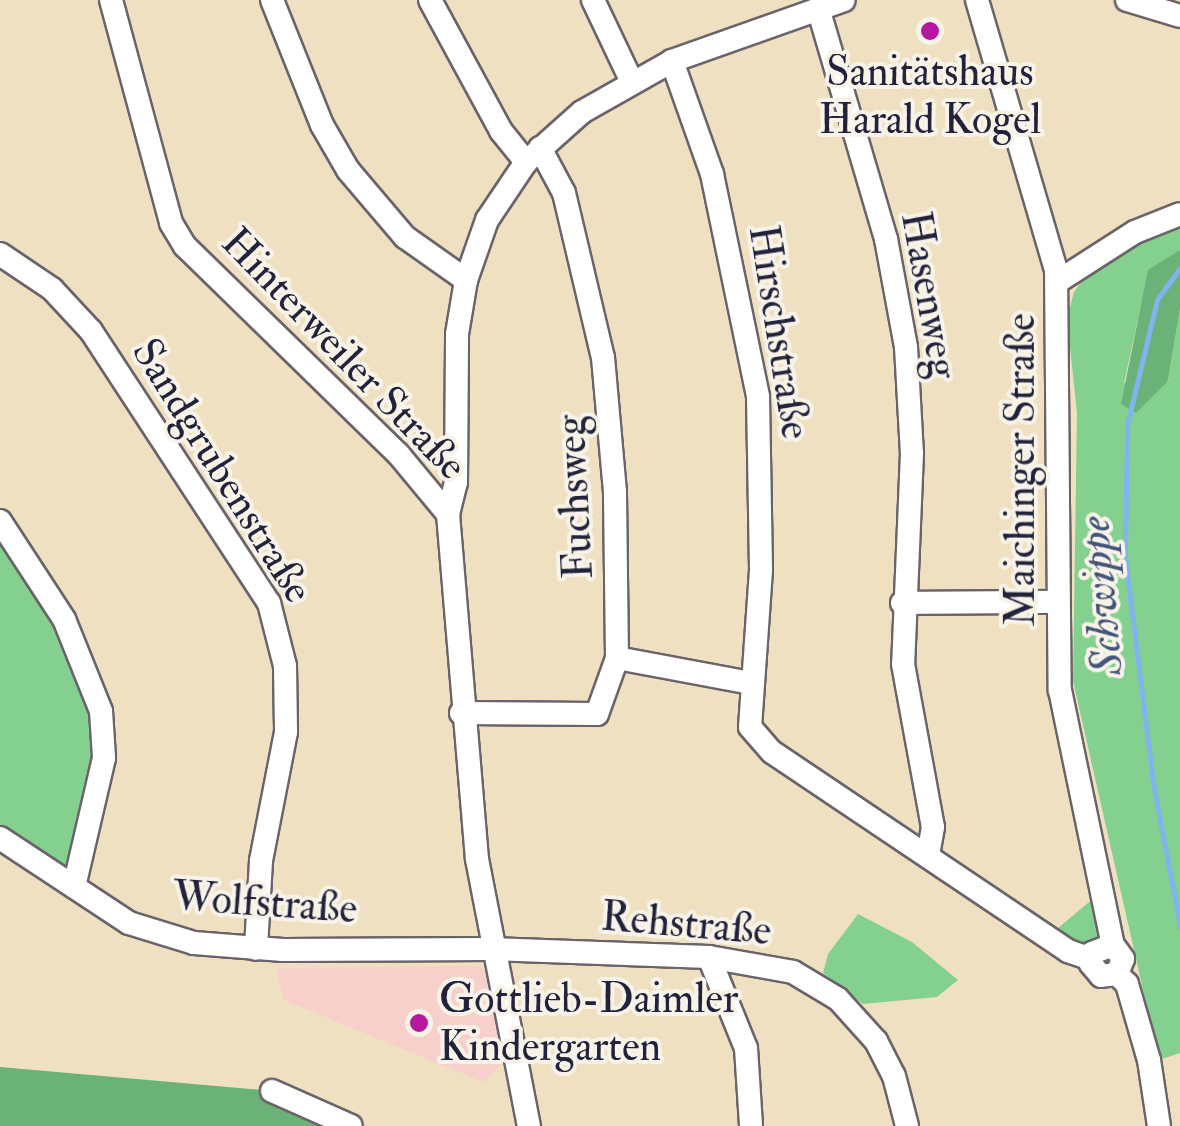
<!DOCTYPE html>
<html>
<head>
<meta charset="utf-8">
<style>
  body { margin:0 }
  #map { position:relative; width:1180px; height:1126px; overflow:hidden; background:#efe0c1; font-family:"IM FELL Double Pica",serif }
  div>[style] { position:absolute }
  .built>* { inset:0; background:#f7d0cb }
  .green>* { inset:0; background:#84d08e }
  .forest>* { inset:0; background:#6bb279 }
  .stream>* { height:5px; margin:-2.5px; padding:0 2.5px; transform-origin:2.5px; border-radius:2.5px; background:#81b4ee }
  .roads { filter:drop-shadow(2px 0 #6a646a) drop-shadow(-2px 0 #6a646a) drop-shadow(0 2px #6a646a) drop-shadow(0 -2px #6a646a) }
  .minor>* { height:22px; margin:-11px; padding:0 11px; transform-origin:11px; border-radius:11px; background:#fff }
  .dots>* { width:28px; height:28px; translate:-50% -50%; box-sizing:border-box; border:5px solid #f7f3e8; border-radius:50% }
  span { translate:-50% -50%; white-space:nowrap; text-align:center; line-height:1.15; -webkit-text-stroke:8px #f7f3e8; paint-order:stroke }
  .poi-label { font-size:42px; color:#22223b }
  .left { translate:0 -50%; text-align:left }
  .street-label { font-size:42px; color:#22223b }
  .water-label { font-size:45px; color:#43557a; font-style:italic }
</style>
</head>
<body>
<div id="map">
  <div class="built">
    <div style="clip-path:polygon(478px 966px,487px 973px,507px 1058px,483px 1082px,284px 1000px,276px 968px)"></div>
  </div>
  <div class="green">
    <div style="clip-path:polygon(1180px 220px,1180px 250px,1143px 296px,1124px 383px,1168px 382px,1180px 309px,1180px 1053px,1159px 1060px,1073px 681px,1077px 413px,1067px 319px,1074px 292px,1088px 273px)"></div>
    <div style="clip-path:polygon(0 538px,53px 614px,94px 709px,93px 784px,75px 866px,47px 864px,0 831px)"></div>
    <div style="clip-path:polygon(1095px 897px,1102px 928px,1094px 942px,1078px 942px,1057px 929px)"></div>
    <div style="clip-path:polygon(858px 914px,912px 942px,958px 980px,937px 997px,863px 1004px,823px 973px,828px 954px)"></div>
  </div>
  <div class="forest">
    <div style="clip-path:polygon(1180px 250px,1180px 309px,1168px 381px,1136px 413px,1121px 404px,1148px 270px)"></div>
    <div style="clip-path:polygon(0 1067px,263px 1090px,332px 1126px,0 1126px)"></div>
  </div>
  <div class="stream">
    <div style="left:1180px;top:268px;width:39px;rotate:126deg"></div>
    <div style="left:1157px;top:300px;width:129px;rotate:103.5deg"></div>
    <div style="left:1127px;top:425px;width:132px;rotate:90.9deg"></div>
    <div style="left:1125px;top:557px;width:228px;rotate:82.9deg"></div>
    <div style="left:1153px;top:783px;width:146px;rotate:79.3deg"></div>
  </div>
  <div class="roads">
    <div class="minor">
      <div style="left:111px;top:0;width:231px;rotate:74.9deg"></div>
      <div style="left:171px;top:223px;width:27px;rotate:59deg"></div>
      <div style="left:185px;top:246px;width:299px;rotate:44.3deg"></div>
      <div style="left:399px;top:455px;width:77px;rotate:50.3deg"></div>
      <div style="left:448px;top:514px;width:346px;rotate:85.2deg"></div>
      <div style="left:477px;top:859px;width:272px;rotate:79deg"></div>
      <div style="left:272px;top:0;width:135px;rotate:68.2deg"></div>
      <div style="left:322px;top:125px;width:52px;rotate:60deg"></div>
      <div style="left:348px;top:170px;width:88px;rotate:49.6deg"></div>
      <div style="left:405px;top:237px;width:75px;rotate:35.2deg"></div>
      <div style="left:430px;top:0;width:149px;rotate:61.5deg"></div>
      <div style="left:501px;top:131px;width:40px;rotate:51deg"></div>
      <div style="left:593px;top:0;width:91px;rotate:64.6deg"></div>
      <div style="left:977px;top:0;width:281px;rotate:73.7deg"></div>
      <div style="left:1056px;top:270px;width:420px;rotate:89.5deg"></div>
      <div style="left:1060px;top:690px;width:260px;rotate:78.3deg"></div>
      <div style="left:1113px;top:945px;width:17px;rotate:54deg"></div>
      <div style="left:1123px;top:959px;width:16px;rotate:112deg"></div>
      <div style="left:1117px;top:974px;width:16px;rotate:173deg"></div>
      <div style="left:1101px;top:976px;width:16px;rotate:-130deg"></div>
      <div style="left:1091px;top:964px;width:11px;rotate:-85deg"></div>
      <div style="left:1092px;top:953px;width:22px;rotate:-21deg"></div>
      <div style="left:1127px;top:0;width:55px;rotate:16.8deg"></div>
      <div style="left:818px;top:8px;width:241px;rotate:73.6deg"></div>
      <div style="left:886px;top:239px;width:110px;rotate:79.5deg"></div>
      <div style="left:906px;top:347px;width:106px;rotate:86.8deg"></div>
      <div style="left:912px;top:453px;width:211px;rotate:92.4deg"></div>
      <div style="left:903px;top:664px;width:166px;rotate:79.6deg"></div>
      <div style="left:933px;top:827px;width:27px;rotate:100deg"></div>
      <div style="left:672px;top:61px;width:120px;rotate:70.5deg"></div>
      <div style="left:712px;top:174px;width:228px;rotate:78.3deg"></div>
      <div style="left:758px;top:397px;width:173px;rotate:89deg"></div>
      <div style="left:761px;top:570px;width:157px;rotate:94deg"></div>
      <div style="left:750px;top:727px;width:33px;rotate:49deg"></div>
      <div style="left:772px;top:752px;width:357px;rotate:33.9deg"></div>
      <div style="left:1068px;top:951px;width:24px;rotate:19deg"></div>
      <div style="left:0;top:254px;width:63px;rotate:33.9deg"></div>
      <div style="left:52px;top:289px;width:57px;rotate:47.1deg"></div>
      <div style="left:91px;top:331px;width:325px;rotate:56.8deg"></div>
      <div style="left:269px;top:603px;width:65px;rotate:75.7deg"></div>
      <div style="left:285px;top:666px;width:66px;rotate:89.1deg"></div>
      <div style="left:286px;top:732px;width:131px;rotate:101deg"></div>
      <div style="left:261px;top:861px;width:88px;rotate:93.3deg"></div>
      <div style="left:1057px;top:282px;width:93px;rotate:-32.7deg"></div>
      <div style="left:1135px;top:232px;width:48px;rotate:-21.8deg"></div>
      <div style="left:448px;top:514px;width:32px;rotate:-76deg"></div>
      <div style="left:456px;top:483px;width:149px;rotate:-89.6deg"></div>
      <div style="left:457px;top:334px;width:55px;rotate:-80.5deg"></div>
      <div style="left:466px;top:280px;width:64px;rotate:-70.7deg"></div>
      <div style="left:487px;top:220px;width:70px;rotate:-56.1deg"></div>
      <div style="left:526px;top:162px;width:75px;rotate:-41.8deg"></div>
      <div style="left:582px;top:112px;width:103px;rotate:-29.5deg"></div>
      <div style="left:672px;top:61px;width:182px;rotate:-19.5deg"></div>
      <div style="left:0;top:521px;width:117px;rotate:56.9deg"></div>
      <div style="left:64px;top:619px;width:99px;rotate:68.1deg"></div>
      <div style="left:101px;top:711px;width:47px;rotate:86.3deg"></div>
      <div style="left:104px;top:758px;width:132px;rotate:103.1deg"></div>
      <div style="left:902px;top:603px;width:155px;rotate:-0.4deg"></div>
      <div style="left:617px;top:658px;width:136px;rotate:10.6deg"></div>
      <div style="left:461px;top:713px;width:136px;rotate:0.4deg"></div>
      <div style="left:597px;top:714px;width:59px;rotate:-70.3deg"></div>
      <div style="left:617px;top:658px;width:166px;rotate:-90.7deg"></div>
      <div style="left:615px;top:492px;width:135px;rotate:-95.1deg"></div>
      <div style="left:603px;top:358px;width:170px;rotate:-103.3deg"></div>
      <div style="left:564px;top:193px;width:51px;rotate:-118.1deg"></div>
      <div style="left:0;top:838px;width:154px;rotate:33.4deg"></div>
      <div style="left:129px;top:923px;width:68px;rotate:17.1deg"></div>
      <div style="left:194px;top:943px;width:89px;rotate:4.5deg"></div>
      <div style="left:283px;top:950px;width:208px;rotate:-0.3deg"></div>
      <div style="left:491px;top:949px;width:218px;rotate:2.1deg"></div>
      <div style="left:709px;top:957px;width:85px;rotate:10.1deg"></div>
      <div style="left:793px;top:972px;width:52px;rotate:31deg"></div>
      <div style="left:838px;top:999px;width:57px;rotate:47.9deg"></div>
      <div style="left:876px;top:1041px;width:39px;rotate:63deg"></div>
      <div style="left:894px;top:1076px;width:52px;rotate:75.4deg"></div>
      <div style="left:709px;top:957px;width:98px;rotate:67.9deg"></div>
      <div style="left:746px;top:1048px;width:78px;rotate:86.3deg"></div>
      <div style="left:1117px;top:974px;width:14px;rotate:45deg"></div>
      <div style="left:1127px;top:984px;width:79px;rotate:73.9deg"></div>
      <div style="left:1149px;top:1060px;width:67px;rotate:81.4deg"></div>
      <div style="left:272px;top:1091px;width:86px;rotate:23.9deg"></div>
    </div>
  </div>
  <div class="dots">
    <div style="left:930px;top:31px;background:#b5179e"></div>
    <div style="left:419px;top:1023px;background:#b5179e"></div>
  </div>
  <div class="poi-label">
    <span style="left:930px;top:96px">Sanitätshaus<br>Harald Kogel</span>
    <span class="left" style="left:439px;top:1023px">Gottlieb-Daimler<br>Kindergarten</span>
  </div>
  <div class="street-label">
    <span style="left:929px;top:295px;rotate:80deg">Hasenweg</span>
    <span style="left:779px;top:332px;rotate:81deg">Hirschstraße</span>
    <span style="left:344px;top:354px;rotate:46deg">Hinterweiler Straße</span>
    <span style="left:1021px;top:470px;rotate:-90deg">Maichinger Straße</span>
    <span style="left:222px;top:471px;rotate:58deg">Sandgrubenstraße</span>
    <span style="left:575px;top:497px;rotate:-93deg">Fuchsweg</span>
    <span style="left:265px;top:903px;rotate:4deg">Wolfstraße</span>
    <span style="left:686px;top:924px;rotate:5deg">Rehstraße</span>
  </div>
  <div class="water-label">
    <span style="left:1102px;top:596px;rotate:-95deg">Schwippe</span>
  </div>
</div>
</body>
</html>
